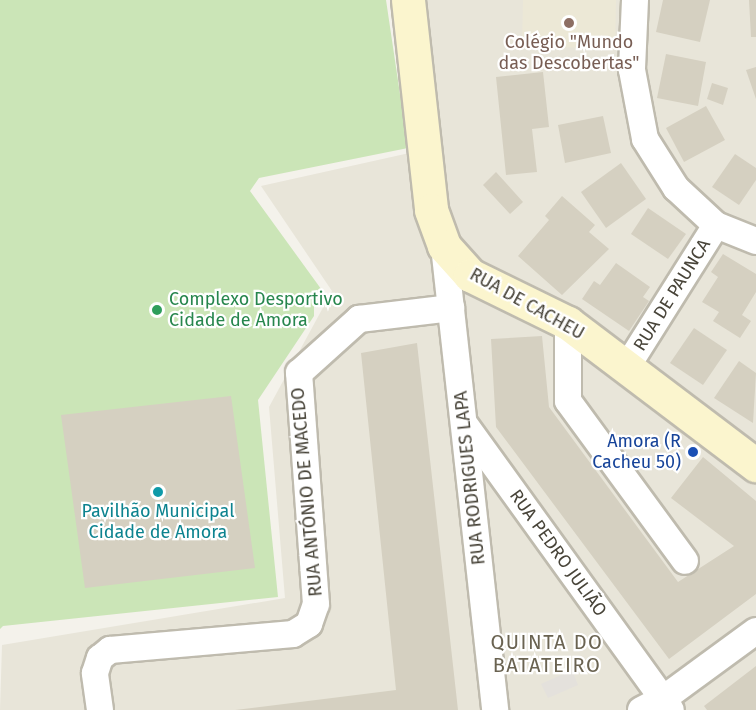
<!DOCTYPE html>
<html>
<head>
<meta charset="utf-8">
<style>
  body { margin:0 }
  #map { position:relative; width:756px; height:710px; overflow:hidden; background:#f4f2eb; font-family:"Fira Sans",sans-serif }
  div>[style] { position:absolute }
  .residential>* { inset:0; background:#e8e5d9 }
  .industrial>* { inset:0; background:#e4e1dc }
  .education>* { inset:0; background:#ece8d6 }
  .green>* { inset:0; background:#cbe5b7 }
  .building>* { inset:0; background:#d5d0c1 }
  .roads { filter:drop-shadow(2px 0 #bfbbae) drop-shadow(-2px 0 #bfbbae) drop-shadow(0 2px #bfbbae) drop-shadow(0 -2px #bfbbae) }
  .street>* { height:26px; margin:-13px; padding:0 13px; transform-origin:13px; border-radius:13px; background:#fff }
  .secondary>* { height:33px; margin:-16.5px; padding:0 16.5px; transform-origin:16.5px; border-radius:16.5px; background:#fbf5ce }
  .dots>* { width:16px; height:16px; translate:-50% -50%; box-sizing:border-box; border:3px solid #fff; border-radius:50% }
  span { translate:-50% -50%; white-space:nowrap; text-align:center; line-height:1.15; -webkit-text-stroke:4.5px #fff; paint-order:stroke }
  .education-label { font-size:18px; color:#785e54 }
  .street-label { font-size:18px; color:#484439 }
  .leisure-label { font-size:18px; color:#27864d }
  .left { translate:0 -50%; text-align:left }
  .transit-label { font-size:18px; color:#164399 }
  .right { translate:-100% -50%; text-align:right }
  .culture-label { font-size:18px; color:#0d838f }
  .neighbourhood-label { font-size:20px; color:#6a6351; letter-spacing:1.5px }
</style>
</head>
<body>
<div id="map">
  <div class="residential">
    <div style="clip-path:polygon(397px 0,756px 0,756px 710px,0 710px,2px 645px,285px 598px,269px 407px,332px 291px,261px 186px,414px 152px)"></div>
  </div>
  <div class="industrial">
    <div style="clip-path:polygon(572px 670px,578px 685px,548px 698px,541px 684px)"></div>
  </div>
  <div class="education">
    <div style="clip-path:polygon(523px 0,616px 0,615px 48px,522px 47px)"></div>
  </div>
  <div class="green">
    <div style="clip-path:polygon(0 0,386px 0,408px 148px,259px 178px,250px 191px,324px 293px,314px 304px,314px 316px,258px 400px,278px 597px,3px 626px,0 629px)"></div>
  </div>
  <div class="building">
    <div style="clip-path:polygon(663px 0,710px 0,700px 42px,656px 32px)"></div>
    <div style="clip-path:polygon(749px 0,756px 0,756px 37px,751px 37px)"></div>
    <div style="clip-path:polygon(666px 54px,706px 62px,698px 106px,657px 98px)"></div>
    <div style="clip-path:polygon(756px 67px,756px 99px,746px 70px)"></div>
    <div style="clip-path:polygon(543px 72px,549px 127px,532px 129px,537px 172px,506px 175px,496px 77px)"></div>
    <div style="clip-path:polygon(712px 83px,728px 88px,723px 105px,707px 99px)"></div>
    <div style="clip-path:polygon(706px 106px,725px 140px,684px 162px,666px 128px)"></div>
    <div style="clip-path:polygon(603px 116px,611px 153px,565px 163px,558px 125px)"></div>
    <div style="clip-path:polygon(735px 154px,756px 168px,756px 180px,739px 205px,712px 187px)"></div>
    <div style="clip-path:polygon(621px 163px,646px 199px,606px 228px,581px 192px)"></div>
    <div style="clip-path:polygon(496px 172px,523px 202px,510px 214px,483px 185px)"></div>
    <div style="clip-path:polygon(562px 196px,595px 225px,589px 232px,609px 249px,562px 295px,518px 256px,549px 220px,545px 216px)"></div>
    <div style="clip-path:polygon(648px 208px,686px 234px,668px 259px,631px 234px)"></div>
    <div style="clip-path:polygon(723px 254px,756px 274px,756px 292px,742px 315px,751px 321px,740px 338px,713px 321px,719px 312px,702px 302px,718px 277px,711px 272px)"></div>
    <div style="clip-path:polygon(616px 263px,650px 287px,643px 297px,649px 301px,629px 331px,582px 299px,594px 281px,600px 285px)"></div>
    <div style="clip-path:polygon(694px 328px,727px 350px,703px 385px,670px 363px)"></div>
    <div style="clip-path:polygon(542px 336px,549px 407px,678px 582px,734px 546px,671px 498px,703px 457px,756px 501px,756px 594px,669px 659px,496px 427px,491px 339px)"></div>
    <div style="clip-path:polygon(417px 343px,458px 710px,235px 710px,396px 690px,361px 353px)"></div>
    <div style="clip-path:polygon(739px 361px,756px 373px,753px 423px,714px 398px)"></div>
    <div style="clip-path:polygon(231px 396px,255px 568px,85px 588px,61px 415px)"></div>
    <div style="clip-path:polygon(756px 666px,756px 710px,707px 710px,704px 706px)"></div>
  </div>
  <div class="roads">
    <div class="street">
      <div style="left:635px;top:0;width:70px;rotate:92.5deg"></div>
      <div style="left:632px;top:70px;width:70px;rotate:79.3deg"></div>
      <div style="left:645px;top:139px;width:58px;rotate:57.7deg"></div>
      <div style="left:676px;top:188px;width:54px;rotate:42.8deg"></div>
      <div style="left:716px;top:225px;width:43px;rotate:21.8deg"></div>
      <div style="left:444px;top:246px;width:467px;rotate:83.7deg"></div>
      <div style="left:568px;top:323px;width:78px;rotate:90deg"></div>
      <div style="left:568px;top:401px;width:198px;rotate:53.8deg"></div>
      <div style="left:628px;top:365px;width:165px;rotate:-57.8deg"></div>
      <div style="left:466px;top:426px;width:350px;rotate:54.2deg"></div>
      <div style="left:100px;top:710px;width:37px;rotate:-98deg"></div>
      <div style="left:95px;top:673px;width:16px;rotate:-72deg"></div>
      <div style="left:100px;top:658px;width:13px;rotate:-39deg"></div>
      <div style="left:110px;top:650px;width:184px;rotate:-5deg"></div>
      <div style="left:293px;top:634px;width:19px;rotate:-32deg"></div>
      <div style="left:309px;top:624px;width:21px;rotate:-71deg"></div>
      <div style="left:316px;top:604px;width:232px;rotate:-94.2deg"></div>
      <div style="left:299px;top:373px;width:81px;rotate:-42deg"></div>
      <div style="left:359px;top:319px;width:93px;rotate:-6.8deg"></div>
      <div style="left:641px;top:710px;width:25px;rotate:-27deg"></div>
      <div style="left:663px;top:699px;width:115px;rotate:-36.2deg"></div>
    </div>
    <div class="secondary">
      <div style="left:408px;top:0;width:211px;rotate:83.7deg"></div>
      <div style="left:431px;top:210px;width:38px;rotate:70deg"></div>
      <div style="left:444px;top:246px;width:39px;rotate:48deg"></div>
      <div style="left:470px;top:275px;width:109px;rotate:26.1deg"></div>
      <div style="left:568px;top:323px;width:236px;rotate:37.1deg"></div>
    </div>
  </div>
  <div class="dots">
    <div style="left:569px;top:23px;background:#8d6e63"></div>
    <div style="left:157px;top:310px;background:#2e9e5b"></div>
    <div style="left:693px;top:452px;background:#1a4fb4"></div>
    <div style="left:158px;top:492px;background:#0f9aa8"></div>
  </div>
  <div class="education-label">
    <span style="left:569px;top:53px">Colégio "Mundo<br>das Descobertas"</span>
  </div>
  <div class="street-label">
    <span style="left:672px;top:295px;rotate:-58deg">RUA DE PAUNCA</span>
    <span style="left:527px;top:304px;rotate:29deg">RUA DE CACHEU</span>
    <span style="left:470px;top:478px;rotate:-96deg">RUA RODRIGUES LAPA</span>
    <span style="left:307px;top:492px;rotate:-95deg">RUA ANTÓNIO DE MACEDO</span>
    <span style="left:558px;top:553px;rotate:54deg">RUA PEDRO JULIÃO</span>
  </div>
  <div class="leisure-label">
    <span class="left" style="left:169px;top:310px">Complexo Desportivo<br>Cidade de Amora</span>
  </div>
  <div class="transit-label">
    <span class="right" style="left:681px;top:452px">Amora (R<br>Cacheu 50)</span>
  </div>
  <div class="culture-label">
    <span style="left:158px;top:522px">Pavilhão Municipal<br>Cidade de Amora</span>
  </div>
  <div class="neighbourhood-label">
    <span style="left:547px;top:654px">QUINTA DO<br>BATATEIRO</span>
  </div>
</div>
</body>
</html>
